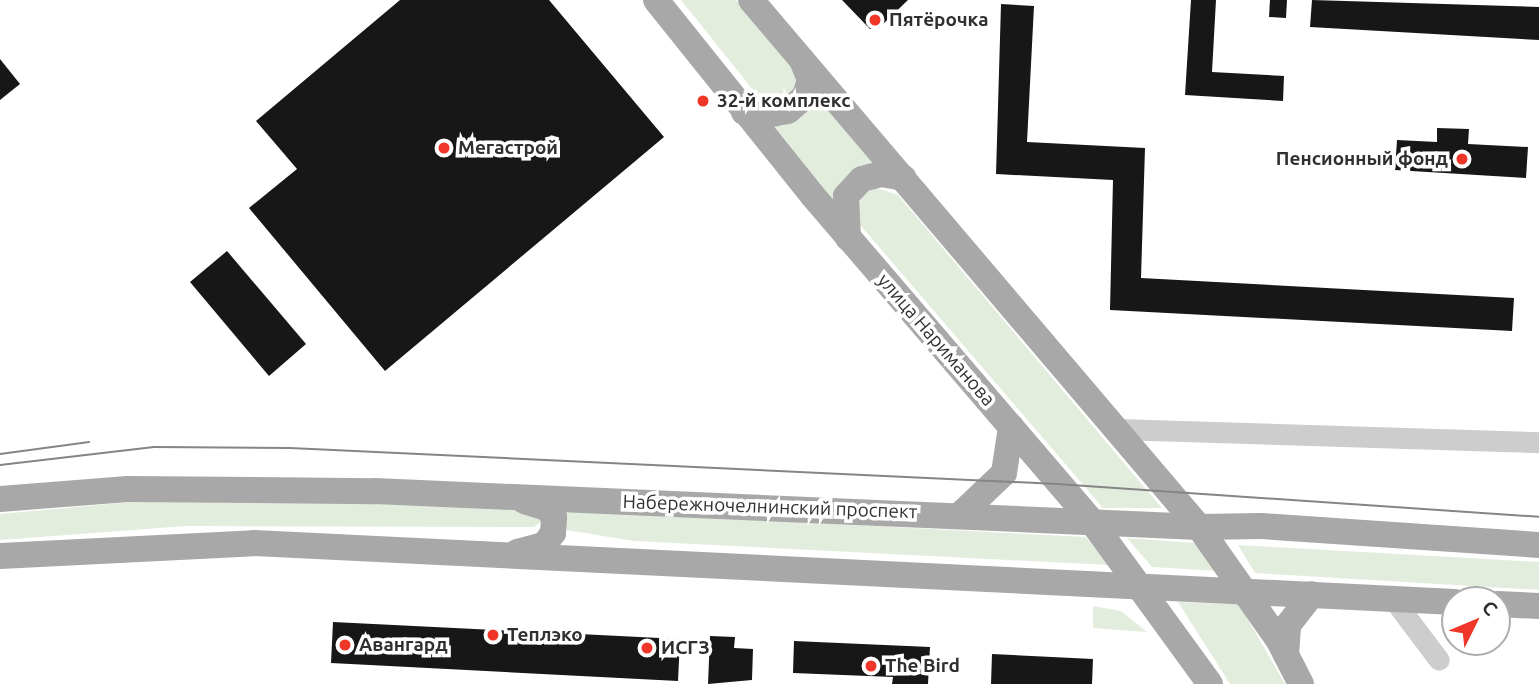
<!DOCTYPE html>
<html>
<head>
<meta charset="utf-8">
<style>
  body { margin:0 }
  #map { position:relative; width:1539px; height:684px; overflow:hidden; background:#fff; font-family:Ubuntu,sans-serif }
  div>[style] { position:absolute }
  .green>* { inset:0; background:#e3eddd }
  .building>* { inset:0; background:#171717 }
  .minor>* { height:21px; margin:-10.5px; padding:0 10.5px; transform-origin:10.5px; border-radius:10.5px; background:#cdcdcd }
  .major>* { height:26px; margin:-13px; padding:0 13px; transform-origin:13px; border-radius:13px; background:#a8a8a8 }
  .tram>* { height:2px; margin:-1px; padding:0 1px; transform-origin:1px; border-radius:1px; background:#858585 }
  .dots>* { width:19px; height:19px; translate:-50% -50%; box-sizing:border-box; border:4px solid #fff; border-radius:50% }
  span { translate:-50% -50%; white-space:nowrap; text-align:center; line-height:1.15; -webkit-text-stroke:7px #fff; paint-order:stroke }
  .poi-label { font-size:19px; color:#303030; font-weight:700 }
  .left { translate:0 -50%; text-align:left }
  .right { translate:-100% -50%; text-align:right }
  .street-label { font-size:19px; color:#303030 }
  .north { position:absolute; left:1441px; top:586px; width:70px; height:70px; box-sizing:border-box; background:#fff; border:2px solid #acacac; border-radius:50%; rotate:47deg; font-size:19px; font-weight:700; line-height:28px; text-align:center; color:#303030 }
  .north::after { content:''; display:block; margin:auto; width:24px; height:32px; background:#ef3629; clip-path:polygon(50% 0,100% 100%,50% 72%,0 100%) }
</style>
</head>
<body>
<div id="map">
  <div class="green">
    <div style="clip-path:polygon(681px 0,736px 0,793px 63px,800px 85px,784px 103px,761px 100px)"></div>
    <div style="clip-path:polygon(817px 91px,882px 162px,837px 208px,770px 125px,782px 126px,801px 117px)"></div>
    <div style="clip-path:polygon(874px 187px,898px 195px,1162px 508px,1103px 508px,855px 219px,862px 194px)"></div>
    <div style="clip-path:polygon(175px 498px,533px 508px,541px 522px,534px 527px,186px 526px,0 540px,0 514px)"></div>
    <div style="clip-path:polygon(561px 510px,1086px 537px,1109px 565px,634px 541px,560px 529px)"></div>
    <div style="clip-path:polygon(1127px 538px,1195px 543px,1217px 571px,1152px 567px)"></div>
    <div style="clip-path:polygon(1238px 545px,1539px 562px,1539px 590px,1255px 573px)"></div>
    <div style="clip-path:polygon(1178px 602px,1239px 604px,1285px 684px,1230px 684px)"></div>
    <div style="clip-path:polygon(1093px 606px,1121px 611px,1147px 632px,1093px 628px)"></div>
  </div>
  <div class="building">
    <div style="clip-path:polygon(400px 0,549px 0,664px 137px,385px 371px,249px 208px,297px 169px,256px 121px)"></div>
    <div style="clip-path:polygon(842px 0,908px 0,878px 29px,870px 29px)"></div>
    <div style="clip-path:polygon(1191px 0,1216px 0,1212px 72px,1284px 76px,1283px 101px,1185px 95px)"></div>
    <div style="clip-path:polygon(1270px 0,1287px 0,1286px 18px,1269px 17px)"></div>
    <div style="clip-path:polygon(1312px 0,1539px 7px,1539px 40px,1310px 27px)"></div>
    <div style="clip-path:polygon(1001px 4px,1034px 6px,1027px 142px,1145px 148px,1141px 278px,1514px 298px,1512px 331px,1110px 310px,1113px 180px,996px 174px)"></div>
    <div style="clip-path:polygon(0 59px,20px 84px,0 100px)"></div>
    <div style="clip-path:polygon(1437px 128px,1469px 129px,1468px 144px,1528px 147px,1526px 178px,1395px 170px,1397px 140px,1437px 142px)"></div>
    <div style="clip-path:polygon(227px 251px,306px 344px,269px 376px,190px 282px)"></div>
    <div style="clip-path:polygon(333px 622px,680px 639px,678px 681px,331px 663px)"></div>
    <div style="clip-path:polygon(710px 636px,735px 637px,734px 648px,753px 649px,752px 680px,708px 684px)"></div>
    <div style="clip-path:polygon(794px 641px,930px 647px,928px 684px,892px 684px,893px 677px,793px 673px)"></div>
    <div style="clip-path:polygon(992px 654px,1093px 659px,1092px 684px,991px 684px)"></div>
  </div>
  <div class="minor">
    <div style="left:1117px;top:429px;width:422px;rotate:1.8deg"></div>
    <div style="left:1393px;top:599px;width:76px;rotate:53deg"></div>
  </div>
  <div class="major">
    <div style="left:656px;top:0;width:251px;rotate:51.3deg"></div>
    <div style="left:813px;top:196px;width:430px;rotate:49.4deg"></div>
    <div style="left:1093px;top:523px;width:199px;rotate:54deg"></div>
    <div style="left:751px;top:0;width:692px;rotate:49.63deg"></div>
    <div style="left:1199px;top:527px;width:139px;rotate:54.9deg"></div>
    <div style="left:1279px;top:641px;width:48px;rotate:62.9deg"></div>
    <div style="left:744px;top:112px;width:18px;rotate:13deg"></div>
    <div style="left:762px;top:116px;width:26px;rotate:-11deg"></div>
    <div style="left:788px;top:111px;width:23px;rotate:-41deg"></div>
    <div style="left:805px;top:96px;width:17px;rotate:-73deg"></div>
    <div style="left:810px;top:80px;width:22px;rotate:-112deg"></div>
    <div style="left:848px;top:238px;width:42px;rotate:-92.7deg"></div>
    <div style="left:846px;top:196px;width:23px;rotate:-47deg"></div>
    <div style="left:862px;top:179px;width:20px;rotate:-15deg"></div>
    <div style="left:881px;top:174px;width:23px;rotate:10deg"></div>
    <div style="left:0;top:499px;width:128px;rotate:-4.5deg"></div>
    <div style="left:128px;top:489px;width:247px;rotate:0.5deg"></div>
    <div style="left:375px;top:491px;width:825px;rotate:2.5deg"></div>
    <div style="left:1199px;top:527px;width:62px;rotate:-0.9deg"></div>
    <div style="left:1261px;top:526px;width:279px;rotate:3.9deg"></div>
    <div style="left:961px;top:514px;width:59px;rotate:-43.6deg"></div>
    <div style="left:1004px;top:473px;width:47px;rotate:-81.3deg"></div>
    <div style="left:517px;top:552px;width:28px;rotate:-15deg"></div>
    <div style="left:544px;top:545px;width:15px;rotate:-53deg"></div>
    <div style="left:553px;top:533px;width:16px;rotate:-86deg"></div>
    <div style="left:554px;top:517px;width:11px;rotate:-128deg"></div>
    <div style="left:547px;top:508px;width:24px;rotate:-163deg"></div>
    <div style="left:0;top:556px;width:254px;rotate:-2.9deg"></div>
    <div style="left:254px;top:543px;width:1202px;rotate:2.81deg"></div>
    <div style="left:1497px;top:604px;width:42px;rotate:2.7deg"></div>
    <div style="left:1286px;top:655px;width:30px;rotate:-86deg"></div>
    <div style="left:1288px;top:625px;width:39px;rotate:-52deg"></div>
  </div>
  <div class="tram">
    <div style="left:0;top:454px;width:90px;rotate:-7.7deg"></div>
    <div style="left:0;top:465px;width:155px;rotate:-6.7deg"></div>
    <div style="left:154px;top:447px;width:136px;rotate:0.4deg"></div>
    <div style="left:290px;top:448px;width:768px;rotate:2.69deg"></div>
    <div style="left:1057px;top:484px;width:483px;rotate:3.9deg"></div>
  </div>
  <div class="dots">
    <div style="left:875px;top:20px;background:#ef3629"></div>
    <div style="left:703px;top:101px;background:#ef3629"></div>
    <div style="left:444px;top:148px;background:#ef3629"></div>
    <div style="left:1462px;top:159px;background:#ef3629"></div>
    <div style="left:493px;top:635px;background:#ef3629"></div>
    <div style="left:345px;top:645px;background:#ef3629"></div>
    <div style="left:647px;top:648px;background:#ef3629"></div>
    <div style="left:871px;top:666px;background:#ef3629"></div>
  </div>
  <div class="poi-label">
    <span class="left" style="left:889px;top:20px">Пятёрочка</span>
    <span class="left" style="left:717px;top:101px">32-й комплекс</span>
    <span class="left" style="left:458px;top:148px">Мегастрой</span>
    <span class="right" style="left:1448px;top:159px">Пенсионный фонд</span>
    <span class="left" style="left:507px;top:635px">Теплэко</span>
    <span class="left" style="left:359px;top:645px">Авангард</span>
    <span class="left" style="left:661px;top:648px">ИСГЗ</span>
    <span class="left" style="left:885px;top:666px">The Bird</span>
  </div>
  <div class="street-label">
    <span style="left:936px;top:340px;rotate:49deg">улица Нариманова</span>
    <span style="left:770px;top:507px;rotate:2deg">Набережночелнинский проспект</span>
  </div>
  <div class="north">С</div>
</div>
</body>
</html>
